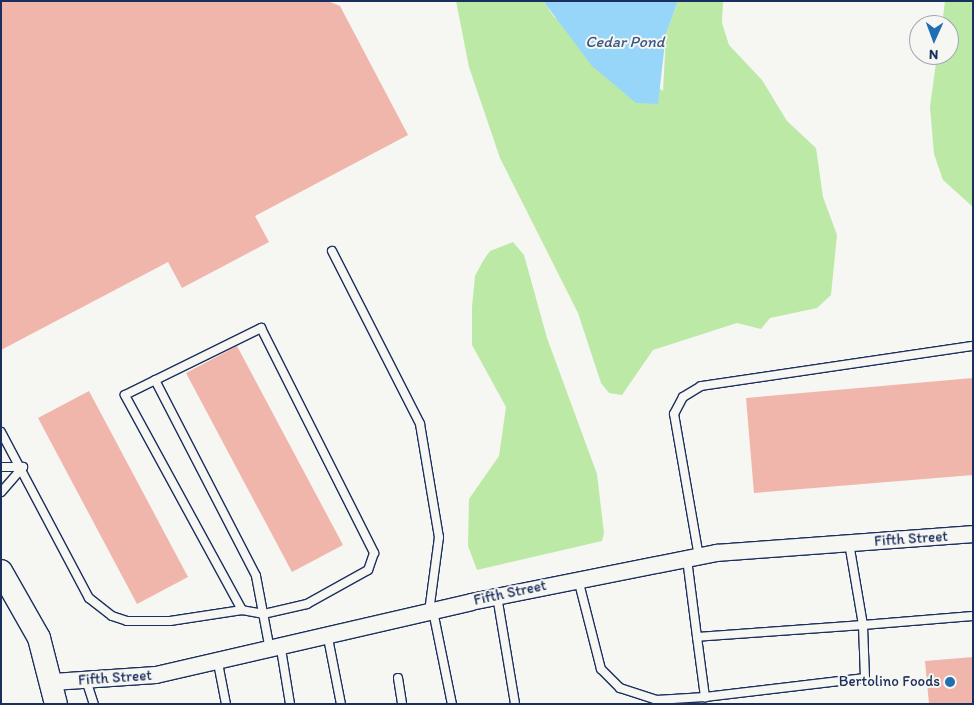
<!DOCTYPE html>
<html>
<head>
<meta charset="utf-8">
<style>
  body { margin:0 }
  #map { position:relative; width:974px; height:705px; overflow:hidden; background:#f6f6f2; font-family:Itim,sans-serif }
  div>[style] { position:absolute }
  .green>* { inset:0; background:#bde9a7 }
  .water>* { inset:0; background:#98d6f9 }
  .building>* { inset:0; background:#f0b6ab }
  .roads { filter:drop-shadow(1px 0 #1b2f5e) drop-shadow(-1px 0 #1b2f5e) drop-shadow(0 1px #1b2f5e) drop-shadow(0 -1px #1b2f5e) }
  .lane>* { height:8px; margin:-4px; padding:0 4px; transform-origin:4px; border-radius:4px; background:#f6f6f2 }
  .street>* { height:16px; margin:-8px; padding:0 8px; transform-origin:8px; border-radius:8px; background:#f6f6f2 }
  .secondary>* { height:22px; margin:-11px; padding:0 11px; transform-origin:11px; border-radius:11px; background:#f6f6f2 }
  .dots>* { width:14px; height:14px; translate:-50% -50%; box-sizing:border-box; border:2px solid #f6f6f2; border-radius:50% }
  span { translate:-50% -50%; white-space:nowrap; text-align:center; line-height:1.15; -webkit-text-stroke:4px #f6f6f2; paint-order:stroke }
  .street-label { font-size:15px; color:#1b2f5e }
  .poi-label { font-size:15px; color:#1b2f5e }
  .right { translate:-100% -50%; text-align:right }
  .water-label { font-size:16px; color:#3a5985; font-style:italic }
  .frame { position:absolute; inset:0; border:2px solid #1b2f5e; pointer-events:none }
  .north { position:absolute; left:909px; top:15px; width:50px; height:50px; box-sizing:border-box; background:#f6f6f2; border:1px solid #9ea6b7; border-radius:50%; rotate:182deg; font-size:14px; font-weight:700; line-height:20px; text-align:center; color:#1b2f5e }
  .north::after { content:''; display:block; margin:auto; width:18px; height:22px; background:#1f6fb2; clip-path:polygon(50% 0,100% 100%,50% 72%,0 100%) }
</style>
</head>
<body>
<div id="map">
  <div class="green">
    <div style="clip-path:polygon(456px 1px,543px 1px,554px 17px,663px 91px,666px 34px,678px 1px,723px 1px,722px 23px,729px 45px,762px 80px,787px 121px,816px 148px,823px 197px,837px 235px,831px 295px,817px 308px,770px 318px,761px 329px,737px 323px,653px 350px,622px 395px,609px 393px,601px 383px,578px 313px,500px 158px,469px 67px)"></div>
    <div style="clip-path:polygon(945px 1px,973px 1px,973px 207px,943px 180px,934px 154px,930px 107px,937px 55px,949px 55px,949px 25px,942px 25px)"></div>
    <div style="clip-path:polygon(513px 242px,524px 255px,547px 338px,597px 474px,604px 533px,602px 541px,477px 570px,468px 546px,469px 499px,499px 456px,506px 407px,472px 345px,472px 307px,475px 276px,483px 261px,490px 251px)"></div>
  </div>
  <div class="water">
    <div style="clip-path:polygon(543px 1px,678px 1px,666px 34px,658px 104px,636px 103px,592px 66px)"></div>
  </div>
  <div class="building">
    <div style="clip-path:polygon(1px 1px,328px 1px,340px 6px,408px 135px,255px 216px,269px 242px,182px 288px,168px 262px,1px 350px)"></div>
    <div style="clip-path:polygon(237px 346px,343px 545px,292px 572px,186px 373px)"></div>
    <div style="clip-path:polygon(973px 378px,973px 475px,754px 493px,746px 398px)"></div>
    <div style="clip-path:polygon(89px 391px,188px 577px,137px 604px,38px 418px)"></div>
    <div style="clip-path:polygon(973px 657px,973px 704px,929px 704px,925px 661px)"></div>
  </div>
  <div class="roads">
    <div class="lane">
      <div style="left:332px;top:251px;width:194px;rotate:63deg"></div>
      <div style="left:420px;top:424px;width:115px;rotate:80.5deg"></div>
      <div style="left:439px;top:537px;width:76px;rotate:97.6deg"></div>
      <div style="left:261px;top:328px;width:252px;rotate:63.3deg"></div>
      <div style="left:374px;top:553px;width:18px;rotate:109deg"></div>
      <div style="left:368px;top:570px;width:70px;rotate:150.9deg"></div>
      <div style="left:307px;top:604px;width:44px;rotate:166.9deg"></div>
      <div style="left:264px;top:614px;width:22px;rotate:-170deg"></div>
      <div style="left:242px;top:610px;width:245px;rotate:-118.6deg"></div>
      <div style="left:125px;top:395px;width:152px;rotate:-26.2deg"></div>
      <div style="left:155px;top:380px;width:220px;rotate:62.7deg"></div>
      <div style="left:256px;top:576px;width:75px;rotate:79.3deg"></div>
      <div style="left:1px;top:432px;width:188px;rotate:62.1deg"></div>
      <div style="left:89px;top:598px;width:29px;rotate:38deg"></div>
      <div style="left:112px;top:616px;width:16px;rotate:18deg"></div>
      <div style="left:127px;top:621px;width:43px"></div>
      <div style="left:170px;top:621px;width:73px;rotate:-8.7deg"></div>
      <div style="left:1px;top:467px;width:22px"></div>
      <div style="left:23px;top:467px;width:33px;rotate:131deg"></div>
      <div style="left:849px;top:543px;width:83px;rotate:80.3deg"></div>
      <div style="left:863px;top:625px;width:110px;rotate:-4.7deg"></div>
      <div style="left:699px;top:557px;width:145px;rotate:-99.9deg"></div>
      <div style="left:674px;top:414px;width:19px;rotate:-62deg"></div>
      <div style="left:683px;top:397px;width:21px;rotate:-31deg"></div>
      <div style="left:701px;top:386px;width:275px;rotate:-8.4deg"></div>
      <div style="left:687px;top:559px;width:79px;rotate:82.7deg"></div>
      <div style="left:697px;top:637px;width:61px;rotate:82.4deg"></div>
      <div style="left:705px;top:697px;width:161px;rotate:-6.8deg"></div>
      <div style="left:865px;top:678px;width:53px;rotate:-92.2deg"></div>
      <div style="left:863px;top:625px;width:166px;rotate:175.9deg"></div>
      <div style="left:578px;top:579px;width:93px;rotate:75.7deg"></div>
      <div style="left:601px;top:669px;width:27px;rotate:45deg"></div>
      <div style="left:620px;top:688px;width:38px;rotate:18deg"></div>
      <div style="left:656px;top:700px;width:49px;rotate:-3.5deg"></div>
      <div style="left:497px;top:596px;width:109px;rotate:80.5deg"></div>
      <div style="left:433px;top:611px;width:95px;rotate:78.5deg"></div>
      <div style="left:328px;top:638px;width:67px;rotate:78.9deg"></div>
      <div style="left:281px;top:649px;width:56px;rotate:80.7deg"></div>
      <div style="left:218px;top:663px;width:42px;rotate:79deg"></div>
      <div style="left:398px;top:678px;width:26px;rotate:81deg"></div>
      <div style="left:86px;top:680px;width:25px;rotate:72deg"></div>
    </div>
    <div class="street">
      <div style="left:53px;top:682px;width:103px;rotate:-3.9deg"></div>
      <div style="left:156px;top:675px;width:323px;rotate:-13deg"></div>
      <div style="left:471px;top:602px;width:251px;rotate:-11.3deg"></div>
      <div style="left:717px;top:553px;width:257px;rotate:-4.2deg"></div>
    </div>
    <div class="secondary">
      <div style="left:1px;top:571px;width:77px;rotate:60.4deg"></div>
      <div style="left:39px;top:638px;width:68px;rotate:75.6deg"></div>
    </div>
  </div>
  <div class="dots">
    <div style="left:950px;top:682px;background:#1f6fb2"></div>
  </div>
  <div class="street-label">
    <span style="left:911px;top:539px;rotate:-4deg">Fifth Street</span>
    <span style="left:510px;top:593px;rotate:-12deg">Fifth Street</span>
    <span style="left:115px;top:678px;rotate:-4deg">Fifth Street</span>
  </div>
  <div class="poi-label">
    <span class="right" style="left:940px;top:682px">Bertolino Foods</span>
  </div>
  <div class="water-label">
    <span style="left:625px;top:42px">Cedar Pond</span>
  </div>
  <div class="frame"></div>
  <div class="north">N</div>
</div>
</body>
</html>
